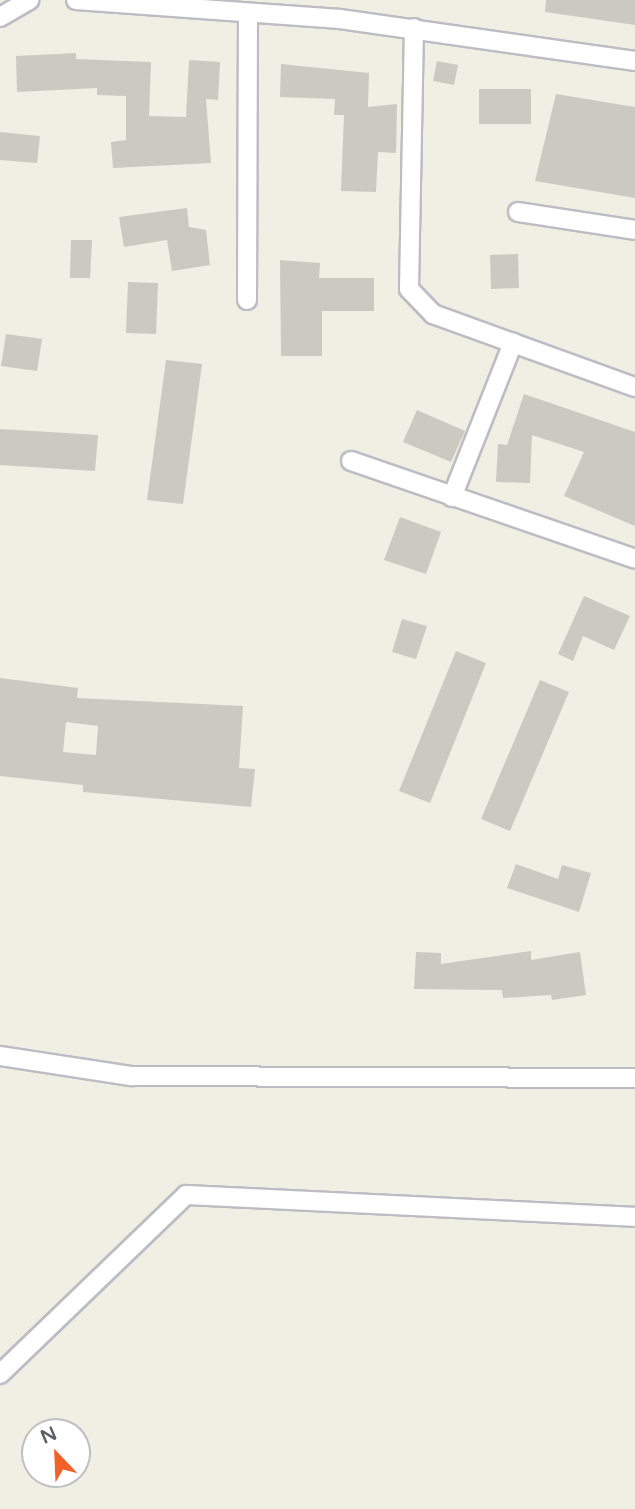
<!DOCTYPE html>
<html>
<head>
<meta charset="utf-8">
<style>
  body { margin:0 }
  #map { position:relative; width:635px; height:1509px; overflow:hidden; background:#efefe4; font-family:"Varela Round",sans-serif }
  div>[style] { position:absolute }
  .building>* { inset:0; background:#cacac1 }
  .roads { filter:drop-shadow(2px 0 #bcbdc4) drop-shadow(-2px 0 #bcbdc4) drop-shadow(0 2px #bcbdc4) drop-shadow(0 -2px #bcbdc4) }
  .minor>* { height:18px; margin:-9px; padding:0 9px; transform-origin:9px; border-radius:9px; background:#fff }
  span { translate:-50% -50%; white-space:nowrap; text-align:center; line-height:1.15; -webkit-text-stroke:7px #fff; paint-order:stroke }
  .north { position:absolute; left:21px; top:1418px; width:70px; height:70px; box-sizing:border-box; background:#fff; border:2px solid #bebfc2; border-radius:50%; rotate:337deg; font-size:19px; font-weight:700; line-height:28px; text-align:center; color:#5c5e66 }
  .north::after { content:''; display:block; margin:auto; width:24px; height:32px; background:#f26228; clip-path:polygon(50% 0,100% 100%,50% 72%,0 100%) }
</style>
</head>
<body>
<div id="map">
  <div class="building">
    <div style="clip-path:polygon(546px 0,635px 0,635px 25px,545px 12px)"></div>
    <div style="clip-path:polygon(76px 53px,76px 59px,151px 62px,149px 116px,186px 117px,189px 60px,220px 62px,218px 100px,206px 99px,211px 163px,113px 168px,111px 142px,126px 140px,126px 96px,97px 95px,97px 88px,17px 92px,16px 56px)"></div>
    <div style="clip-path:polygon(437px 61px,458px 65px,454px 85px,433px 81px)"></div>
    <div style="clip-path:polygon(281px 64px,369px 73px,368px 107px,397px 104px,396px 153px,378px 152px,376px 192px,341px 191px,344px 115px,334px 115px,335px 99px,280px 97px)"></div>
    <div style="clip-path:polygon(479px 89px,531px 89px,531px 124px,479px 124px)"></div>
    <div style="clip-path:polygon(556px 94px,635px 107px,635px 198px,535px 181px)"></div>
    <div style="clip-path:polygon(0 132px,40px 136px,37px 163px,0 160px)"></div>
    <div style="clip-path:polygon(187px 208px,189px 227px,206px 230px,210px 265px,172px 271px,167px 240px,124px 247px,119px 217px)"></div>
    <div style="clip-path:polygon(71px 240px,92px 240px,90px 278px,70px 278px)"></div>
    <div style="clip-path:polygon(518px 254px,519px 288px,491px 289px,490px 255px)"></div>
    <div style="clip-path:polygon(280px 260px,320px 263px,319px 278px,374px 278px,374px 311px,322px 311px,322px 356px,281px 356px)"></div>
    <div style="clip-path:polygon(128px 282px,158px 283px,156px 334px,126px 333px)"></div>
    <div style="clip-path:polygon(6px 334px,42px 339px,37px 371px,1px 366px)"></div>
    <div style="clip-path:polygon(166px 360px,202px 364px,183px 504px,147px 500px)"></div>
    <div style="clip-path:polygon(524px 394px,635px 432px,635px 526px,564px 496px,584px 452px,532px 435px,530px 483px,496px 482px,498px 444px,507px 445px)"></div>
    <div style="clip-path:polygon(417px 410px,465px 431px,451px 462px,403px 442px)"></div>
    <div style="clip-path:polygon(0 429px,98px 435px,95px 471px,0 465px)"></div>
    <div style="clip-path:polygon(400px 517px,441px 532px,426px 574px,384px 560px)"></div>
    <div style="clip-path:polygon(584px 596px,630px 616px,614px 650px,583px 636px,573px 661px,558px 654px)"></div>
    <div style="clip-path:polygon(402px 619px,427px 626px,416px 659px,392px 652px)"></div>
    <div style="clip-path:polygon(456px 651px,486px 663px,430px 803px,399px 791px)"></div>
    <div style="clip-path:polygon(evenodd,0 678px,78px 688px,77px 698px,243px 706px,239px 768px,255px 769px,251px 807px,83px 792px,83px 785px,0 776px,0 678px,66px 722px,98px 726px,96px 755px,63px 752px,66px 722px)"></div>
    <div style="clip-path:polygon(540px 680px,569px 692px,510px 831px,481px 819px)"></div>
    <div style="clip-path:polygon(516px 864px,558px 879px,562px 865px,591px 873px,579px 912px,507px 888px)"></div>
    <div style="clip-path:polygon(531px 951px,531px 960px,580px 952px,586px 995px,552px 1000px,551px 995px,503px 998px,502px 990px,414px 989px,416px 952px,441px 953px,441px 964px)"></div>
  </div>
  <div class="roads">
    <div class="minor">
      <div style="left:76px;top:0;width:265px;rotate:4.1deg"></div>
      <div style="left:340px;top:19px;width:298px;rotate:8.1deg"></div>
      <div style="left:0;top:17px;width:34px;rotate:-30deg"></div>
      <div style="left:414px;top:28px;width:261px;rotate:91.1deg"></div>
      <div style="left:409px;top:289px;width:35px;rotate:46deg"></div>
      <div style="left:433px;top:314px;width:215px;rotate:19.9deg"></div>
      <div style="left:518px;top:212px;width:118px;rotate:8.7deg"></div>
      <div style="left:247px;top:300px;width:287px;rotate:-89.8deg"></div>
      <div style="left:351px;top:461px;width:300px;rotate:19deg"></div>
      <div style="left:452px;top:497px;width:166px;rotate:-68.4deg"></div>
      <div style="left:0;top:1056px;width:133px;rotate:8.7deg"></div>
      <div style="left:131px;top:1076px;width:504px;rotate:0.23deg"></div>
      <div style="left:0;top:1374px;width:258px;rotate:-43.9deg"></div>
      <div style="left:186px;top:1195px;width:450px;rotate:2.8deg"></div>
    </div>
  </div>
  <div class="north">N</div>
</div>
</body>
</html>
